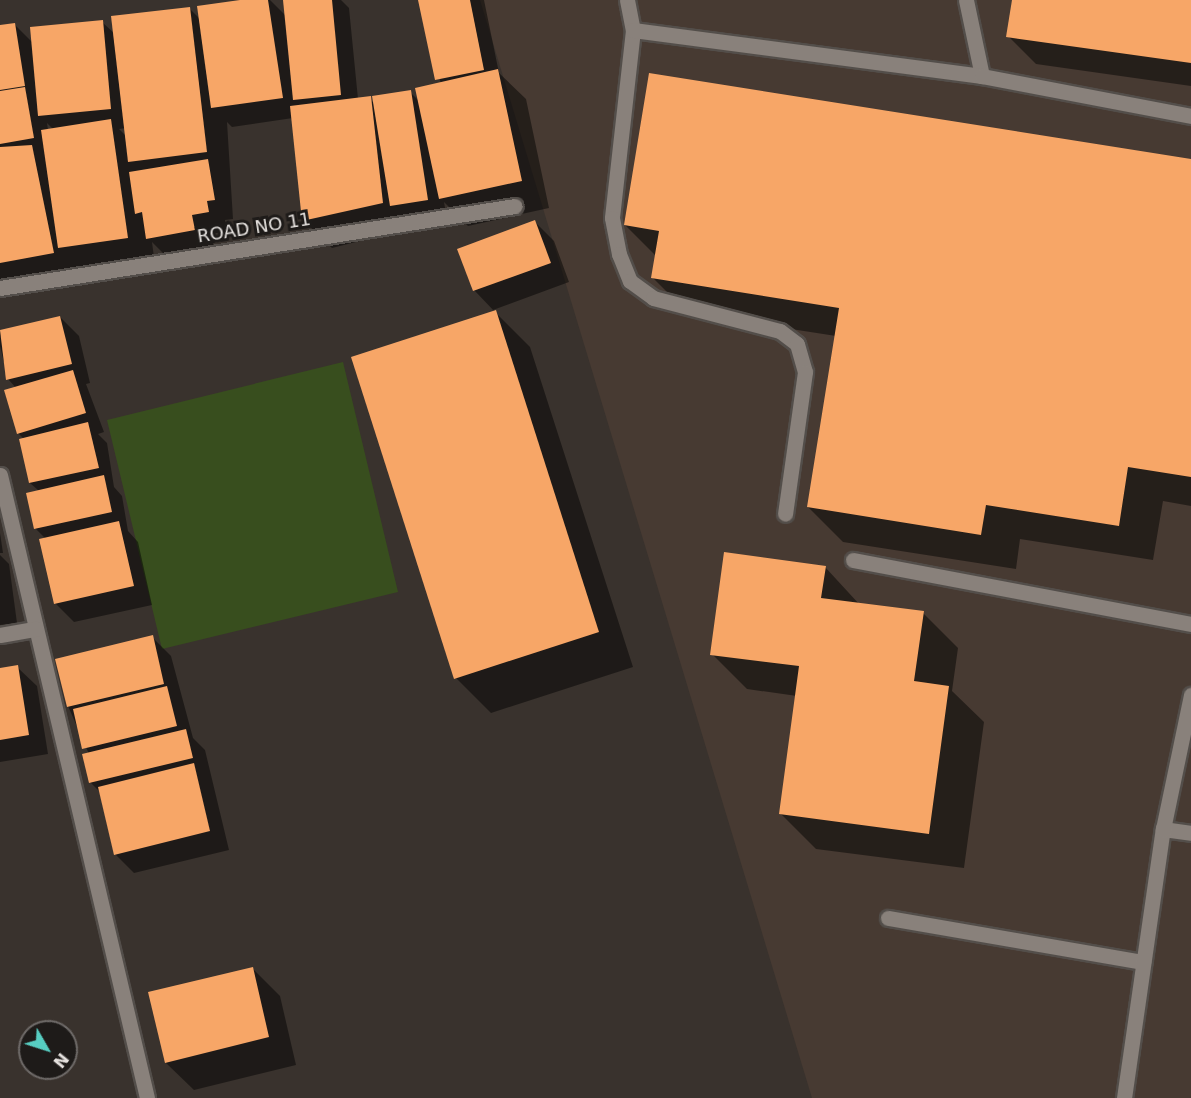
<!DOCTYPE html>
<html>
<head>
<meta charset="utf-8">
<style>
  body { margin:0 }
  #map { position:relative; width:1191px; height:1098px; overflow:hidden; background:#39322d; font-family:"DejaVu Sans",sans-serif }
  div>[style] { position:absolute }
  .built>* { inset:0; background:#473a32 }
  .green>* { inset:0; background:#384e1e }
  .shadow>* { inset:0; background:#0007 }
  .building>* { inset:0; background:#f7a667 }
  .roads { filter:drop-shadow(2px 0 #534e4a) drop-shadow(-2px 0 #534e4a) drop-shadow(0 2px #534e4a) drop-shadow(0 -2px #534e4a) }
  .minor>* { height:15px; margin:-7.5px; padding:0 7.5px; transform-origin:7.5px; border-radius:7.5px; background:#89817b }
  span { translate:-50% -50%; white-space:nowrap; text-align:center; line-height:1.15; -webkit-text-stroke:6px #1e1b19; paint-order:stroke }
  .street-label { font-size:18px; color:#e5e1de }
  .north { position:absolute; left:18px; top:1020px; width:60px; height:60px; box-sizing:border-box; background:#1e1b19; border:2px solid #6e6a68; border-radius:50%; rotate:129deg; font-size:16px; font-weight:700; line-height:24px; text-align:center; color:#e5e1de }
  .north::after { content:''; display:block; margin:auto; width:21px; height:27px; background:#57cec2; clip-path:polygon(50% 0,100% 100%,50% 72%,0 100%) }
</style>
</head>
<body>
<div id="map">
  <div class="built">
    <div style="clip-path:polygon(480px 0,1191px 0,1191px 1098px,812px 1098px)"></div>
  </div>
  <div class="green">
    <div style="clip-path:polygon(343px 362px,398px 592px,162px 649px,107px 420px)"></div>
  </div>
  <div class="shadow">
    <div style="clip-path:polygon(evenodd,251px 0,270px 0,286px 16px,284px 0,341px 0,349px 8px,358px 99px,374px 102px,410px 92px,419px 101px,441px 84px,420px 0,484px 0,499px 73px,526px 99px,549px 208px,468px 226px,444px 202px,447px 219px,332px 248px,304px 221px,293px 118px,232px 127px,227px 122px,233px 219px,225px 220px,228px 231px,211px 234px,214px 249px,167px 257px,152px 242px,155px 265px,87px 275px,78px 266px,81px 280px,0 295px,0 26px,14px 24px,33px 43px,102px 22px,115px 34px,189px 8px,200px 19px,251px 0,47px 123px,53px 129px,48px 130px,47px 123px,251px 0,126px 128px,127px 137px,119px 129px,126px 128px)"></div>
    <div style="clip-path:polygon(1013px 0,1191px 0,1191px 86px,1036px 64px,1008px 36px)"></div>
    <div style="clip-path:polygon(1191px 161px,1191px 506px,1163px 501px,1153px 560px,1020px 539px,1016px 569px,843px 542px,808px 507px,836px 336px,688px 313px,653px 278px,656px 256px,625px 225px)"></div>
    <div style="clip-path:polygon(535px 222px,554px 241px,569px 282px,493px 310px,530px 347px,633px 667px,491px 713px,456px 678px,495px 312px,474px 290px)"></div>
    <div style="clip-path:polygon(60px 317px,79px 336px,90px 383px,86px 384px,104px 432px,98px 434px,107px 443px,114px 487px,122px 496px,128px 531px,138px 542px,152px 605px,74px 622px,55px 603px,46px 539px,36px 529px,28px 494px,39px 491px,30px 483px,24px 439px,18px 433px,16px 388px,8px 379px,0 346px,0 332px)"></div>
    <div style="clip-path:polygon(0 533px,3px 553px,0 553px)"></div>
    <div style="clip-path:polygon(0 555px,9px 564px,17px 623px,0 625px)"></div>
    <div style="clip-path:polygon(825px 567px,860px 605px,923px 613px,958px 648px,952px 691px,984px 722px,964px 868px,816px 849px,781px 814px,797px 696px,747px 689px,712px 654px)"></div>
    <div style="clip-path:polygon(152px 637px,171px 656px,193px 738px,205px 750px,229px 850px,134px 873px,115px 854px,100px 792px,91px 783px,84px 755px,89px 754px,68px 706px)"></div>
    <div style="clip-path:polygon(17px 667px,37px 686px,48px 754px,0 762px,0 669px)"></div>
    <div style="clip-path:polygon(252px 968px,280px 996px,296px 1065px,194px 1090px,166px 1063px)"></div>
  </div>
  <div class="building">
    <div style="clip-path:polygon(240px 0,268px 0,283px 98px,211px 108px,197px 6px)"></div>
    <div style="clip-path:polygon(283px 0,332px 0,341px 95px,293px 100px)"></div>
    <div style="clip-path:polygon(418px 0,470px 0,484px 70px,435px 80px)"></div>
    <div style="clip-path:polygon(1012px 0,1191px 0,1191px 63px,1006px 37px)"></div>
    <div style="clip-path:polygon(190px 7px,207px 152px,128px 162px,111px 16px)"></div>
    <div style="clip-path:polygon(103px 20px,111px 109px,38px 116px,30px 27px)"></div>
    <div style="clip-path:polygon(15px 23px,25px 86px,0 90px,0 25px)"></div>
    <div style="clip-path:polygon(498px 69px,522px 181px,439px 199px,415px 88px)"></div>
    <div style="clip-path:polygon(649px 73px,1191px 159px,1191px 477px,1128px 467px,1119px 526px,986px 505px,981px 535px,807px 507px,839px 308px,651px 278px,659px 231px,624px 225px)"></div>
    <div style="clip-path:polygon(25px 87px,34px 138px,0 144px,0 91px)"></div>
    <div style="clip-path:polygon(411px 90px,428px 200px,390px 206px,372px 96px)"></div>
    <div style="clip-path:polygon(371px 96px,383px 203px,302px 221px,290px 106px)"></div>
    <div style="clip-path:polygon(111px 119px,128px 238px,58px 248px,41px 130px)"></div>
    <div style="clip-path:polygon(32px 145px,54px 253px,0 263px,0 147px)"></div>
    <div style="clip-path:polygon(208px 159px,215px 200px,207px 201px,209px 212px,192px 215px,195px 230px,146px 239px,142px 212px,135px 214px,129px 172px)"></div>
    <div style="clip-path:polygon(535px 220px,551px 263px,473px 291px,457px 249px)"></div>
    <div style="clip-path:polygon(496px 310px,599px 632px,454px 679px,351px 357px)"></div>
    <div style="clip-path:polygon(60px 316px,72px 364px,6px 380px,0 330px)"></div>
    <div style="clip-path:polygon(73px 370px,86px 413px,17px 434px,4px 390px)"></div>
    <div style="clip-path:polygon(88px 422px,99px 468px,29px 483px,19px 439px)"></div>
    <div style="clip-path:polygon(104px 475px,112px 512px,34px 529px,26px 493px)"></div>
    <div style="clip-path:polygon(119px 521px,134px 586px,54px 604px,39px 539px)"></div>
    <div style="clip-path:polygon(724px 552px,826px 566px,821px 598px,924px 611px,914px 681px,949px 686px,929px 834px,779px 814px,799px 666px,710px 655px)"></div>
    <div style="clip-path:polygon(153px 635px,164px 684px,67px 707px,55px 659px)"></div>
    <div style="clip-path:polygon(18px 665px,29px 735px,0 740px,0 668px)"></div>
    <div style="clip-path:polygon(167px 686px,177px 726px,82px 749px,73px 709px)"></div>
    <div style="clip-path:polygon(186px 729px,193px 758px,89px 783px,82px 754px)"></div>
    <div style="clip-path:polygon(194px 763px,210px 831px,114px 855px,98px 787px)"></div>
    <div style="clip-path:polygon(253px 967px,269px 1037px,165px 1063px,148px 992px)"></div>
  </div>
  <div class="roads">
    <div class="minor">
      <div style="left:627px;top:0;width:31px;rotate:79deg"></div>
      <div style="left:633px;top:30px;width:189px;rotate:96.4deg"></div>
      <div style="left:612px;top:218px;width:37px;rotate:79deg"></div>
      <div style="left:619px;top:254px;width:29px;rotate:68deg"></div>
      <div style="left:630px;top:281px;width:29px;rotate:36deg"></div>
      <div style="left:653px;top:298px;width:131px;rotate:14.6deg"></div>
      <div style="left:780px;top:331px;width:21px;rotate:37deg"></div>
      <div style="left:797px;top:344px;width:29px;rotate:74deg"></div>
      <div style="left:805px;top:372px;width:143px;rotate:98deg"></div>
      <div style="left:966px;top:0;width:78px;rotate:78.1deg"></div>
      <div style="left:633px;top:30px;width:352px;rotate:7.5deg"></div>
      <div style="left:982px;top:76px;width:213px;rotate:10.8deg"></div>
      <div style="left:0;top:288px;width:521px;rotate:-9.05deg"></div>
      <div style="left:0;top:475px;width:640px;rotate:76.72deg"></div>
      <div style="left:853px;top:560px;width:344px;rotate:10.7deg"></div>
      <div style="left:0;top:635px;width:36px;rotate:-10deg"></div>
      <div style="left:1163px;top:829px;width:28px;rotate:8deg"></div>
      <div style="left:888px;top:918px;width:259px;rotate:9.8deg"></div>
      <div style="left:1124px;top:1098px;width:272px;rotate:-81.8deg"></div>
      <div style="left:1163px;top:829px;width:137px;rotate:-78.2deg"></div>
    </div>
  </div>
  <div class="street-label">
    <span style="left:254px;top:228px;rotate:-9deg">ROAD NO 11</span>
  </div>
  <div class="north">N</div>
</div>
</body>
</html>
